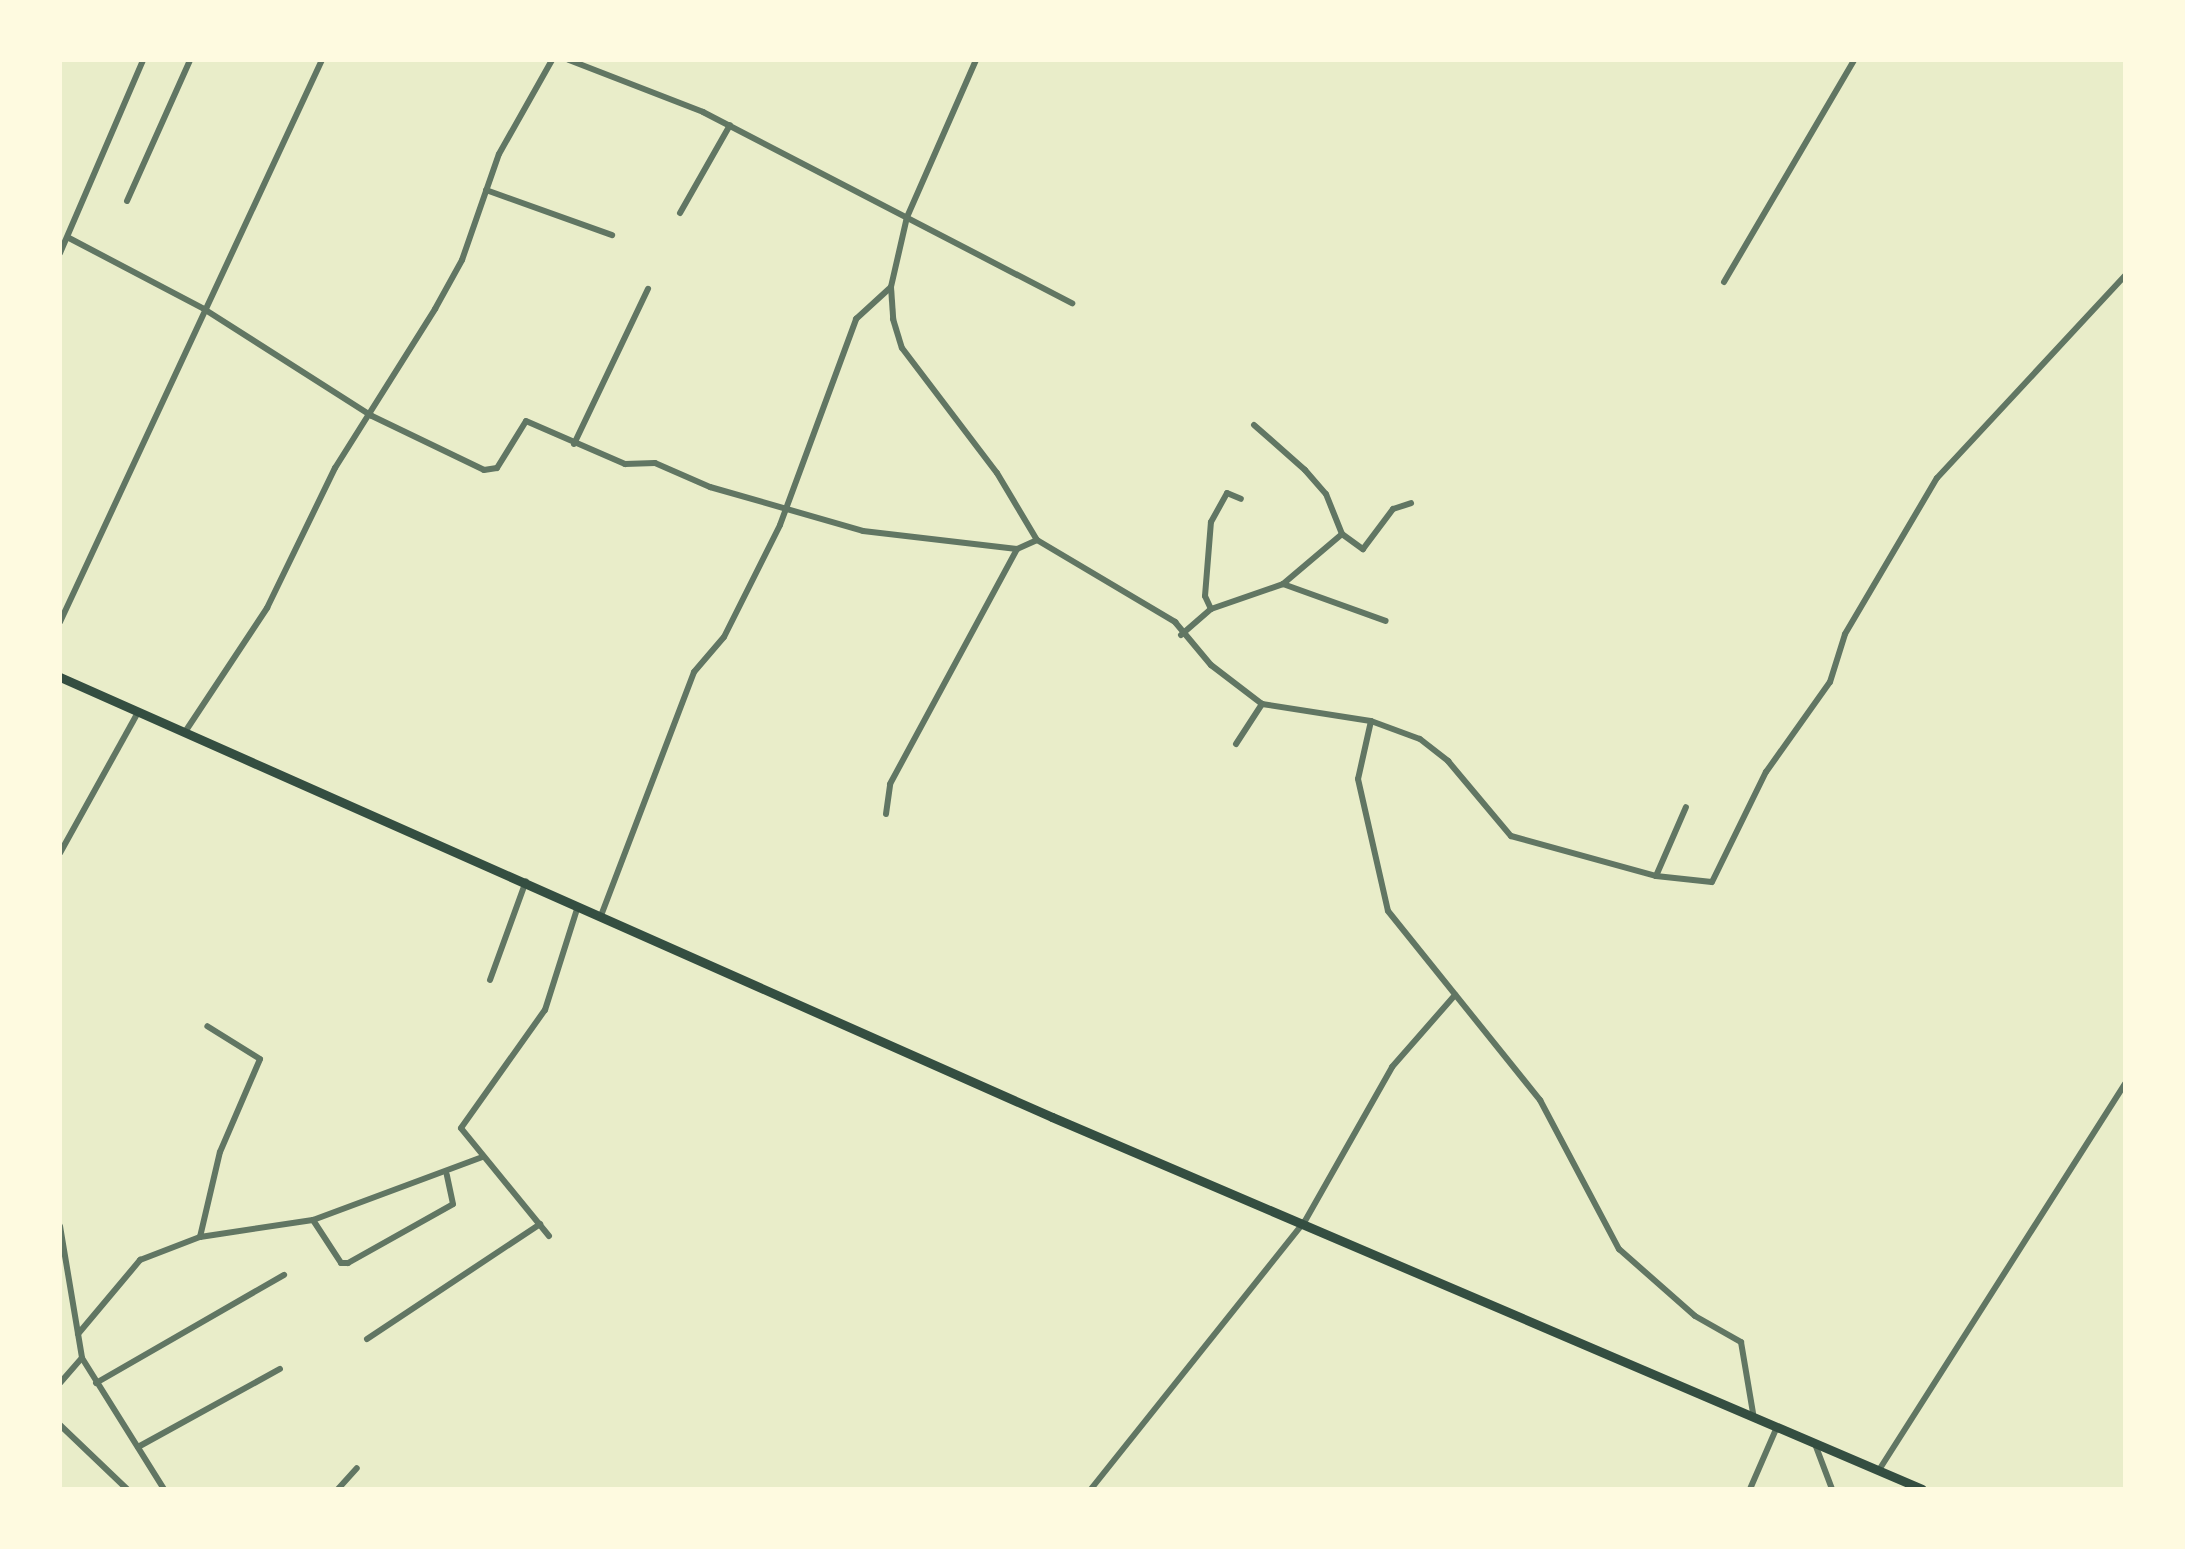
<!DOCTYPE html>
<html>
<head>
<meta charset="utf-8">
<style>
  body { margin:0 }
  #map { position:relative; width:2185px; height:1549px; overflow:hidden; background:#e9edc9; font-family:Ubuntu,sans-serif }
  div>[style] { position:absolute }
  .minor>* { height:6px; margin:-3px; padding:0 3px; transform-origin:3px; border-radius:3px; background:#617663 }
  .secondary>* { height:9px; margin:-4.5px; padding:0 4.5px; transform-origin:4.5px; border-radius:4.5px; background:#344e41 }
  span { translate:-50% -50%; white-space:nowrap; text-align:center; line-height:1.15; -webkit-text-stroke:10px #fefae0; paint-order:stroke }
  .frame { position:absolute; inset:0; border:62px solid #fefae0; pointer-events:none }
</style>
</head>
<body>
<div id="map">
  <div class="minor">
    <div style="left:569px;top:60px;width:144px;rotate:21.2deg"></div>
    <div style="left:703px;top:112px;width:416px;rotate:27.4deg"></div>
    <div style="left:976px;top:60px;width:171px;rotate:113.7deg"></div>
    <div style="left:907px;top:217px;width:72px;rotate:102.9deg"></div>
    <div style="left:891px;top:287px;width:32px;rotate:86deg"></div>
    <div style="left:893px;top:319px;width:30px;rotate:73deg"></div>
    <div style="left:902px;top:348px;width:157px;rotate:52.8deg"></div>
    <div style="left:997px;top:473px;width:78px;rotate:59.2deg"></div>
    <div style="left:1037px;top:540px;width:161px;rotate:30.7deg"></div>
    <div style="left:1175px;top:622px;width:56px;rotate:50.1deg"></div>
    <div style="left:1211px;top:665px;width:64px;rotate:37.4deg"></div>
    <div style="left:1262px;top:704px;width:110px;rotate:8.9deg"></div>
    <div style="left:1371px;top:721px;width:52px;rotate:20.2deg"></div>
    <div style="left:1420px;top:739px;width:36px;rotate:38deg"></div>
    <div style="left:1448px;top:761px;width:98px;rotate:50deg"></div>
    <div style="left:1511px;top:836px;width:150px;rotate:15.4deg"></div>
    <div style="left:1656px;top:876px;width:56px;rotate:6.1deg"></div>
    <div style="left:1712px;top:882px;width:123px;rotate:-63.9deg"></div>
    <div style="left:1766px;top:772px;width:110px;rotate:-54.6deg"></div>
    <div style="left:1830px;top:682px;width:50px;rotate:-72.6deg"></div>
    <div style="left:1845px;top:634px;width:181px;rotate:-59.5deg"></div>
    <div style="left:1937px;top:478px;width:276px;rotate:-47.1deg"></div>
    <div style="left:486px;top:190px;width:134px;rotate:19.7deg"></div>
    <div style="left:127px;top:201px;width:154px;rotate:-65.9deg"></div>
    <div style="left:680px;top:213px;width:101px;rotate:-60.4deg"></div>
    <div style="left:69px;top:238px;width:153px;rotate:27.7deg"></div>
    <div style="left:204px;top:309px;width:199px;rotate:32.5deg"></div>
    <div style="left:372px;top:416px;width:124px;rotate:25.7deg"></div>
    <div style="left:484px;top:470px;width:13px;rotate:-9deg"></div>
    <div style="left:497px;top:468px;width:55px;rotate:-58.3deg"></div>
    <div style="left:526px;top:421px;width:108px;rotate:23.5deg"></div>
    <div style="left:625px;top:464px;width:30px;rotate:-2deg"></div>
    <div style="left:655px;top:463px;width:60px;rotate:23.6deg"></div>
    <div style="left:710px;top:487px;width:159px;rotate:16deg"></div>
    <div style="left:863px;top:531px;width:155px;rotate:6.7deg"></div>
    <div style="left:1017px;top:549px;width:22px;rotate:-24deg"></div>
    <div style="left:60px;top:253px;width:210px;rotate:-66.7deg"></div>
    <div style="left:1724px;top:282px;width:257px;rotate:-59.6deg"></div>
    <div style="left:1254px;top:425px;width:68px;rotate:41.4deg"></div>
    <div style="left:1305px;top:470px;width:32px;rotate:49deg"></div>
    <div style="left:1326px;top:494px;width:43px;rotate:68.2deg"></div>
    <div style="left:1342px;top:534px;width:26px;rotate:36deg"></div>
    <div style="left:1363px;top:549px;width:50px;rotate:-53.1deg"></div>
    <div style="left:1393px;top:509px;width:19px;rotate:-18deg"></div>
    <div style="left:574px;top:444px;width:172px;rotate:-64.5deg"></div>
    <div style="left:1283px;top:584px;width:109px;rotate:19.8deg"></div>
    <div style="left:1211px;top:609px;width:14px;rotate:-115deg"></div>
    <div style="left:1205px;top:596px;width:74px;rotate:-85.4deg"></div>
    <div style="left:1211px;top:522px;width:33px;rotate:-61deg"></div>
    <div style="left:1227px;top:493px;width:15px;rotate:23deg"></div>
    <div style="left:60px;top:622px;width:620px;rotate:-65.01deg"></div>
    <div style="left:1181px;top:635px;width:40px;rotate:-41deg"></div>
    <div style="left:1211px;top:609px;width:76px;rotate:-19.1deg"></div>
    <div style="left:1283px;top:584px;width:77px;rotate:-40.3deg"></div>
    <div style="left:1371px;top:721px;width:59px;rotate:102.6deg"></div>
    <div style="left:1358px;top:779px;width:135px;rotate:77.2deg"></div>
    <div style="left:1388px;top:911px;width:243px;rotate:51.2deg"></div>
    <div style="left:1540px;top:1100px;width:169px;rotate:62.1deg"></div>
    <div style="left:1619px;top:1249px;width:101px;rotate:41.4deg"></div>
    <div style="left:1695px;top:1316px;width:53px;rotate:29.5deg"></div>
    <div style="left:1741px;top:1342px;width:72px;rotate:80.4deg"></div>
    <div style="left:185px;top:732px;width:149px;rotate:-56.5deg"></div>
    <div style="left:267px;top:608px;width:156px;rotate:-64.1deg"></div>
    <div style="left:335px;top:468px;width:188px;rotate:-57.8deg"></div>
    <div style="left:435px;top:309px;width:56px;rotate:-61.1deg"></div>
    <div style="left:462px;top:260px;width:112px;rotate:-70.8deg"></div>
    <div style="left:499px;top:154px;width:108px;rotate:-60.6deg"></div>
    <div style="left:1236px;top:744px;width:48px;rotate:-57deg"></div>
    <div style="left:886px;top:814px;width:30px;rotate:-82deg"></div>
    <div style="left:890px;top:784px;width:267px;rotate:-61.6deg"></div>
    <div style="left:60px;top:853px;width:161px;rotate:-61deg"></div>
    <div style="left:1656px;top:876px;width:75px;rotate:-66.5deg"></div>
    <div style="left:602px;top:913px;width:258px;rotate:-69.1deg"></div>
    <div style="left:694px;top:672px;width:46px;rotate:-49.4deg"></div>
    <div style="left:724px;top:637px;width:125px;rotate:-63.4deg"></div>
    <div style="left:780px;top:525px;width:220px;rotate:-69.7deg"></div>
    <div style="left:856px;top:319px;width:47px;rotate:-42.4deg"></div>
    <div style="left:490px;top:980px;width:105px;rotate:-70deg"></div>
    <div style="left:313px;top:1220px;width:51px;rotate:56.9deg"></div>
    <div style="left:341px;top:1263px;width:7px"></div>
    <div style="left:348px;top:1263px;width:120px;rotate:-29.3deg"></div>
    <div style="left:453px;top:1204px;width:30px;rotate:-102deg"></div>
    <div style="left:60px;top:1226px;width:134px;rotate:80.5deg"></div>
    <div style="left:82px;top:1358px;width:155px;rotate:58deg"></div>
    <div style="left:549px;top:1236px;width:139px;rotate:-129.2deg"></div>
    <div style="left:461px;top:1128px;width:145px;rotate:-54.6deg"></div>
    <div style="left:545px;top:1010px;width:109px;rotate:-72.4deg"></div>
    <div style="left:200px;top:1237px;width:87px;rotate:-76.8deg"></div>
    <div style="left:220px;top:1152px;width:101px;rotate:-66.7deg"></div>
    <div style="left:260px;top:1059px;width:62px;rotate:-148.1deg"></div>
    <div style="left:78px;top:1334px;width:97px;rotate:-50deg"></div>
    <div style="left:140px;top:1260px;width:64px;rotate:-21deg"></div>
    <div style="left:200px;top:1237px;width:114px;rotate:-8.6deg"></div>
    <div style="left:313px;top:1220px;width:180px;rotate:-20.4deg"></div>
    <div style="left:367px;top:1339px;width:208px;rotate:-33.6deg"></div>
    <div style="left:60px;top:1383px;width:33px;rotate:-49deg"></div>
    <div style="left:96px;top:1383px;width:217px;rotate:-29.9deg"></div>
    <div style="left:60px;top:1425px;width:93px;rotate:43.7deg"></div>
    <div style="left:1815px;top:1444px;width:48px;rotate:69.3deg"></div>
    <div style="left:138px;top:1447px;width:162px;rotate:-28.8deg"></div>
    <div style="left:1879px;top:1470px;width:458px;rotate:-57.5deg"></div>
    <div style="left:338px;top:1489px;width:28px;rotate:-48deg"></div>
    <div style="left:1091px;top:1489px;width:343px;rotate:-51.4deg"></div>
    <div style="left:1305px;top:1221px;width:177px;rotate:-60.5deg"></div>
    <div style="left:1392px;top:1067px;width:96px;rotate:-48.8deg"></div>
    <div style="left:1750px;top:1489px;width:68px;rotate:-66.5deg"></div>
  </div>
  <div class="secondary">
    <div style="left:60px;top:677px;width:1085px;rotate:23.92deg"></div>
    <div style="left:1052px;top:1117px;width:946px;rotate:23.15deg"></div>
  </div>
  <div class="frame"></div>
</div>
</body>
</html>
